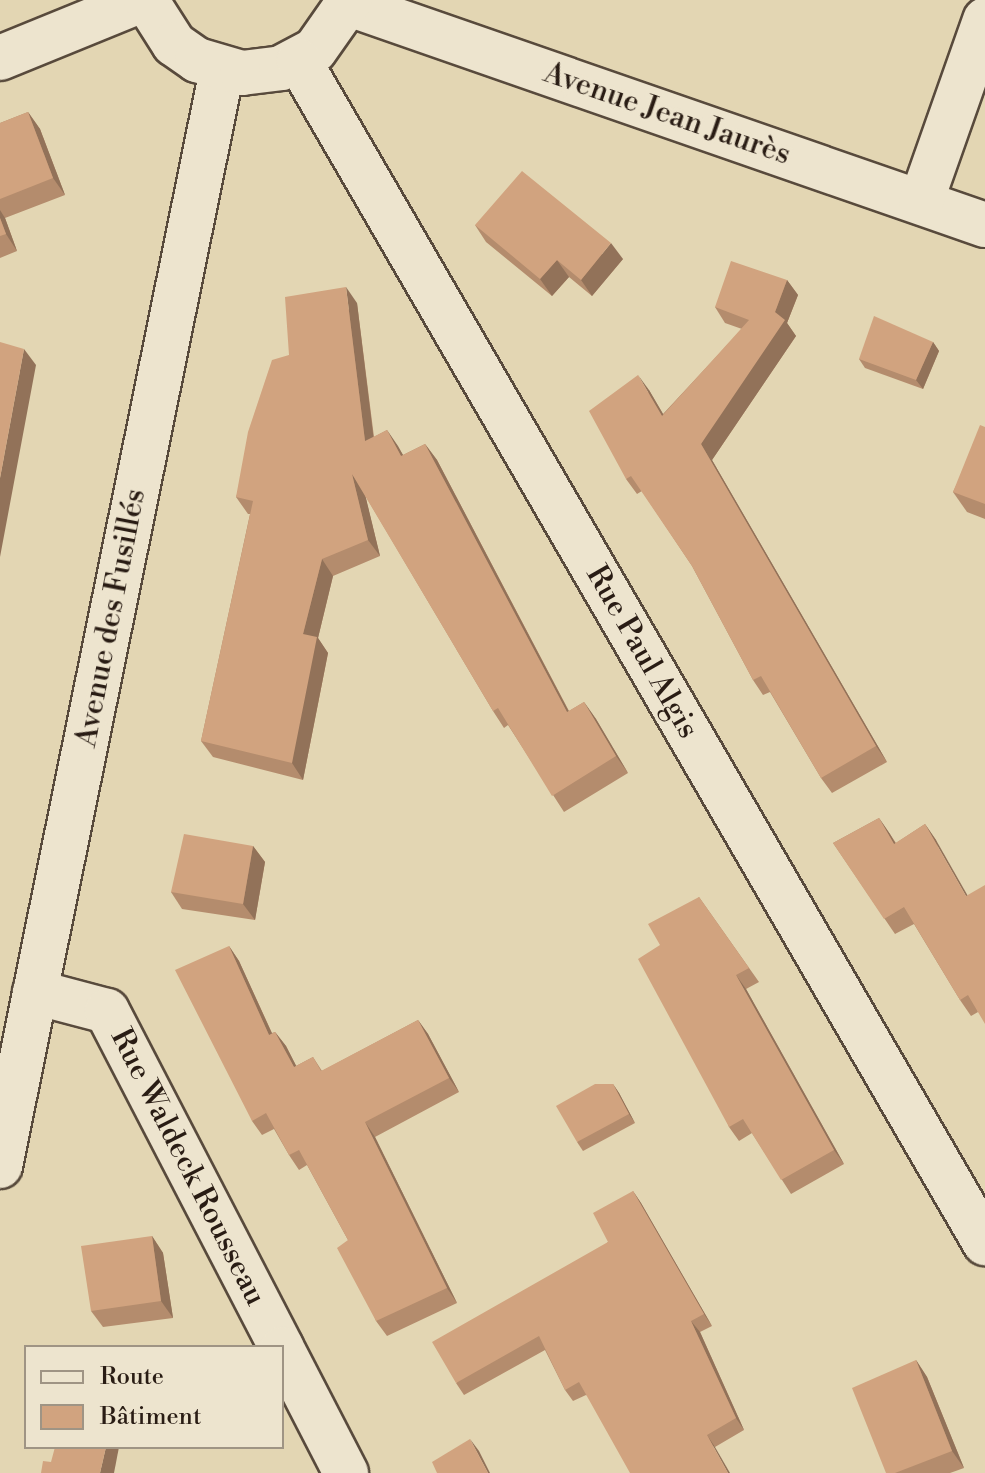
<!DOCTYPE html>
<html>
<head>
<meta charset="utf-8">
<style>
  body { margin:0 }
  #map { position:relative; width:985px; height:1473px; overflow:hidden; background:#e3d6b3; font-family:"Libre Bodoni",serif }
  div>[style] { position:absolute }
  .roads { filter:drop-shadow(2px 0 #584a3c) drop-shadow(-2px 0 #584a3c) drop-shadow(0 2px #584a3c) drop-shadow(0 -2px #584a3c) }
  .minor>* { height:44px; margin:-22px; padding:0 22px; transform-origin:22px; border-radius:22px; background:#ede4ce }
  .tertiary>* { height:44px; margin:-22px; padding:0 22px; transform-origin:22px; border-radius:22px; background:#ede4ce }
  .wall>* { inset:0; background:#b48c6d }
  .shaded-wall>* { inset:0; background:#927259 }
  .building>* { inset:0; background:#d1a37f }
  span { translate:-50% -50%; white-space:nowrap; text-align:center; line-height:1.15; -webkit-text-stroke:7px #ede4ce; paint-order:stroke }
  .street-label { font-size:30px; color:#291c14 }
  .legend { position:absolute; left:24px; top:1345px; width:260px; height:104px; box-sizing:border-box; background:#ede4ce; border:2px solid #9f9484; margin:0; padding:10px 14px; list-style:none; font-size:24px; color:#291c14 }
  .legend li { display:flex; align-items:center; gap:16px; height:40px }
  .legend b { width:40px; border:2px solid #9f9484 }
</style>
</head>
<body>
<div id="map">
  <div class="roads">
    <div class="minor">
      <div style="left:349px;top:4px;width:673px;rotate:19.16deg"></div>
      <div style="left:0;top:58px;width:153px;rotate:-22.2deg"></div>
      <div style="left:921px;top:202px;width:193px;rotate:-70.6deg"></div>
      <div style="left:35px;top:992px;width:74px;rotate:14.8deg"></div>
      <div style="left:107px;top:1011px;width:378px;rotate:62.6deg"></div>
      <div style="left:0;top:1166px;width:1118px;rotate:-78.55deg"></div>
      <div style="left:282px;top:1349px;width:140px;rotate:62.7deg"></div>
    </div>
    <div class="tertiary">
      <div style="left:146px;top:0;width:52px;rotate:57.5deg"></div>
      <div style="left:174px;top:44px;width:28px;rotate:35deg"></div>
      <div style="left:197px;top:60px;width:47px;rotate:16.1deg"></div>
      <div style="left:242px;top:73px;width:39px;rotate:-7deg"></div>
      <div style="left:281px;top:68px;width:38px;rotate:-28deg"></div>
      <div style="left:315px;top:50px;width:61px;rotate:-55deg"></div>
      <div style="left:299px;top:61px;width:1367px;rotate:59.87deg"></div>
    </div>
  </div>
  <div class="wall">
    <div style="clip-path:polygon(28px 112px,40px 129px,65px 195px,5px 218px,17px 251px,0 258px,0 123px)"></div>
    <div style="clip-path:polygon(475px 225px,623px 259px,592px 296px,569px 277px,552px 296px,486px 242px)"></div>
    <div style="clip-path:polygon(787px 280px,798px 295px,787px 323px,796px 336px,712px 460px,887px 762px,832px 793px,821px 778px,770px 692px,763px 695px,753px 680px,692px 566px,642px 491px,637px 494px,626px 479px,649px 390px,663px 414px,742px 329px,725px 323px,715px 307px)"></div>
    <div style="clip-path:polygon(357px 303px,374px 437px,387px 430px,403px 455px,425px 444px,437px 460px,569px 711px,584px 702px,596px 719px,628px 773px,564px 812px,508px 725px,504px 728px,493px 711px,365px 495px,380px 556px,333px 576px,318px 638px,328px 653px,303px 780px,213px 757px,201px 741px,250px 514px,248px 514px,236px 497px,289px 355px)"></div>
    <div style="clip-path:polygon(933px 342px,939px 351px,923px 389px,865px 368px,859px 359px)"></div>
    <div style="clip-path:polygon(985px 427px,985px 519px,967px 512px,953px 492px)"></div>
    <div style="clip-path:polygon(879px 818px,896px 843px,925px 824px,936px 840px,978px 1012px,971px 1016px,960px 1000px,914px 924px,895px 934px,833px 843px)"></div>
    <div style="clip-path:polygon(253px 846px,265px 862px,255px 920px,182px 909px,171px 892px)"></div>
    <div style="clip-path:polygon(699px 897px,759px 982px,746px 989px,844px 1164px,791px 1194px,752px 1133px,739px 1141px,729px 1127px,660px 945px)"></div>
    <div style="clip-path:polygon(229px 946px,239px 961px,272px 1033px,275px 1032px,286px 1046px,296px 1066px,313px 1057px,322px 1071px,418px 1020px,428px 1034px,459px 1092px,375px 1137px,457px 1303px,387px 1336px,376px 1321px,348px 1240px,307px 1165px,299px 1170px,289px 1155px,274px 1129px,262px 1135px,252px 1121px)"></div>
    <div style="clip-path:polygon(613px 1084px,619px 1093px,635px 1123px,583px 1151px,577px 1142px)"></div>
    <div style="clip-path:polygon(633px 1191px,641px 1203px,712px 1326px,700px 1332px,744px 1430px,715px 1447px,586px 1395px,573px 1401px,565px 1390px,545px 1350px,464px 1395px,456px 1383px,608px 1242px)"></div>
    <div style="clip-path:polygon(152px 1236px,163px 1253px,173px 1318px,103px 1327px,91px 1311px)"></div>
    <div style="clip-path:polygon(916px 1360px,927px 1377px,964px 1468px,950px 1473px,886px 1473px)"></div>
  </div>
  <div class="shaded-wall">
    <div style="clip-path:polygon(28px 112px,40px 129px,65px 195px,53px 178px)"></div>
    <div style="clip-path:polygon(0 210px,5px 218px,17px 251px,6px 234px,0 218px)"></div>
    <div style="clip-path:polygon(611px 243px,623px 259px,592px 296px,581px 280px)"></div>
    <div style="clip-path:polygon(557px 260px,569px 277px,552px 296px,540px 279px)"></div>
    <div style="clip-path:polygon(787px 280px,798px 295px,787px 323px,796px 336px,712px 460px,887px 762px,876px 746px,701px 444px,775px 312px)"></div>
    <div style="clip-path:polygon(346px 287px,357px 303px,376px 458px,365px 441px)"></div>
    <div style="clip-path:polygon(933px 342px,939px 351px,923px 389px,916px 380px)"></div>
    <div style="clip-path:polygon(24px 349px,36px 365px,0 557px,0 478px)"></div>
    <div style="clip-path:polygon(638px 375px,649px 390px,673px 431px,662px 416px)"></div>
    <div style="clip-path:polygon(387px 430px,398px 446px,413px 473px,401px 456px)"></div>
    <div style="clip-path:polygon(425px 444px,437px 460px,578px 729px,567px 712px)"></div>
    <div style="clip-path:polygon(352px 474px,364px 490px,380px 556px,368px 540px)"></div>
    <div style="clip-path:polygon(322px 559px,333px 576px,318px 638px,328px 653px,303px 780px,292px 763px,303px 634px)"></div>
    <div style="clip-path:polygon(584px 702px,596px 719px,628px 773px,616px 756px)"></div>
    <div style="clip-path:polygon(879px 818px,890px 834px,905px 860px,894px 844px)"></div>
    <div style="clip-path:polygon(925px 824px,936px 840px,977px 912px,966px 896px)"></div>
    <div style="clip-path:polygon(253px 846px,265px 862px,255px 920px,243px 904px)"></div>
    <div style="clip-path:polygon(229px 946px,239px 961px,279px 1049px,269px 1035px)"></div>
    <div style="clip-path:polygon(736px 975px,746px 989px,844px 1164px,834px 1150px)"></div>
    <div style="clip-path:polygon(418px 1020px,428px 1034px,459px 1092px,449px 1078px)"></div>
    <div style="clip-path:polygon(275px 1032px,286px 1046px,304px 1081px,294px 1067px)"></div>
    <div style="clip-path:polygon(613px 1084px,619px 1093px,635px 1123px,629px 1114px)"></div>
    <div style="clip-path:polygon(365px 1122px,375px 1137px,457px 1303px,447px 1288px)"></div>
    <div style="clip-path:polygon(633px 1191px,641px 1203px,712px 1326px,704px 1314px)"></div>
    <div style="clip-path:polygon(152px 1236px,163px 1253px,173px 1318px,161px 1301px)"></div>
    <div style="clip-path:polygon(691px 1321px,700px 1332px,744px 1430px,736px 1418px)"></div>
    <div style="clip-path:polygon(916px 1360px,927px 1377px,964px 1468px,952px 1451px)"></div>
    <div style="clip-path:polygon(707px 1435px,715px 1447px,730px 1473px,728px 1473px)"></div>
    <div style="clip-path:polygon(470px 1439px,479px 1451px,490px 1473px,488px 1473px)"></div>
    <div style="clip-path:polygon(106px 1447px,119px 1447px,114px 1473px,100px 1473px)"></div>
  </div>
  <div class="building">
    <div style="clip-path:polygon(28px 112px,53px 178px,0 199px,0 123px)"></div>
    <div style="clip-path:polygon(522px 171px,611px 243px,581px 280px,557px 260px,540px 279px,475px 225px)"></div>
    <div style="clip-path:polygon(0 218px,6px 234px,0 236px)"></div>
    <div style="clip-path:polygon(731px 261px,787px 280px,775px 312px,785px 320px,701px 444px,876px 746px,821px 778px,761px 676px,753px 680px,692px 566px,631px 476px,626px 479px,589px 411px,638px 375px,662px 416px,749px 320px,715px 307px)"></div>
    <div style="clip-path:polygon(346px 287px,365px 441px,387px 430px,401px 456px,425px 444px,567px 712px,584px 702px,616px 756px,552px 796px,498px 708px,493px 711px,352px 474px,368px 540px,322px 559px,303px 634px,317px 637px,292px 763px,201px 741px,253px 501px,236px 497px,248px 432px,272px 360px,289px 355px,285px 297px)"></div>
    <div style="clip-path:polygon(874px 316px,933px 342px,916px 380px,859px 359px)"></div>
    <div style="clip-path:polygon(0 342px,24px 349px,0 478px)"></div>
    <div style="clip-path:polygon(980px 425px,985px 427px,985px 504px,953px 492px)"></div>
    <div style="clip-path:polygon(879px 818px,894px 844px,925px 824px,966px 896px,985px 885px,985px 1024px,968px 995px,960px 1000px,904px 907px,884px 919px,833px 843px)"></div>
    <div style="clip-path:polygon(184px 834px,253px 846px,243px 904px,171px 892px)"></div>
    <div style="clip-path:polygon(699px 897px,749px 968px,736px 975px,834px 1150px,781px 1180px,743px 1119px,729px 1127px,638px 959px,660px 945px,648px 924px)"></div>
    <div style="clip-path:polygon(229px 946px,269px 1035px,275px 1032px,294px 1067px,313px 1057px,321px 1071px,418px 1020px,449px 1078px,365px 1122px,447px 1288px,376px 1321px,337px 1248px,348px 1240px,299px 1150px,289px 1155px,266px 1113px,252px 1121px,175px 970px)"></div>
    <div style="clip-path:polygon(595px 1084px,613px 1084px,629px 1114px,577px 1142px,556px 1106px)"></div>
    <div style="clip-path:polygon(633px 1191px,704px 1314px,691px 1321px,736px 1418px,707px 1435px,728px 1473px,630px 1473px,579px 1382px,565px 1390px,539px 1336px,456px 1383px,432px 1342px,608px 1242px,593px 1213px)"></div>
    <div style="clip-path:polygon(152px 1236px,161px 1301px,91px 1311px,81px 1246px)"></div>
    <div style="clip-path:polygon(916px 1360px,952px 1451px,895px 1473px,886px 1473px,852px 1388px)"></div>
    <div style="clip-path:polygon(470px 1439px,488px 1473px,437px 1473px,432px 1462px)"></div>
    <div style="clip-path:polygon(55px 1447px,106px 1447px,100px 1473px,41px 1473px,43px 1461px,51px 1462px)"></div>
  </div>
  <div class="street-label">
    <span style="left:667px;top:114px;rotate:19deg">Avenue Jean Jaurès</span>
    <span style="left:111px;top:618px;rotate:-79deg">Avenue des Fusillés</span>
    <span style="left:642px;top:652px;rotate:60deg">Rue Paul Algis</span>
    <span style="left:188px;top:1167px;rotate:63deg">Rue Waldeck Rousseau</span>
  </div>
  <ul class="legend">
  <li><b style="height:10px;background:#ede4ce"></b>Route</li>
  <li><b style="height:22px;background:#d1a37f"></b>Bâtiment</li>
  </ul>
</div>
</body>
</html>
